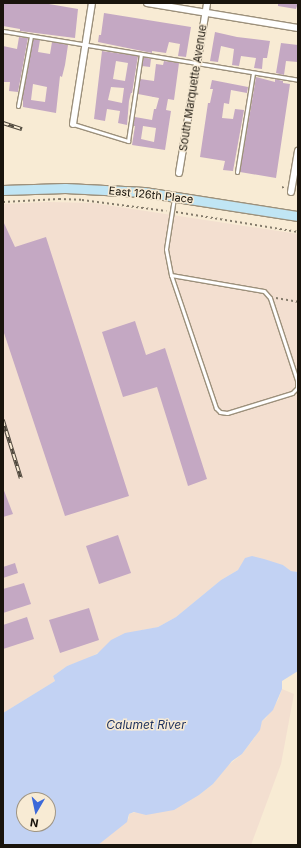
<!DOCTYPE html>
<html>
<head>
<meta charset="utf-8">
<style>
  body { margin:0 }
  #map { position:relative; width:301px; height:848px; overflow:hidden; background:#f8ebd4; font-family:Inter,sans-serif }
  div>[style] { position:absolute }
  .industrial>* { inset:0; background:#f3dfd0 }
  .water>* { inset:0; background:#c2d2f3 }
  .building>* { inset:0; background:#c4a8c3 }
  .path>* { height:1.5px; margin-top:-0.75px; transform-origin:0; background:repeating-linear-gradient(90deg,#857c6c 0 2px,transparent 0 5px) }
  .roads { filter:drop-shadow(1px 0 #9c907b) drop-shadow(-1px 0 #9c907b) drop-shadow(0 1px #9c907b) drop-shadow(0 -1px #9c907b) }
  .lane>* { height:3px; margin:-1.5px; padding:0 1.5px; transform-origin:1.5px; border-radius:1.5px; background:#fff }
  .street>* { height:6px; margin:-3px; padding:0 3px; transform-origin:3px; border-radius:3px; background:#fff }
  .secondary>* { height:9px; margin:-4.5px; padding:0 4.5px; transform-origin:4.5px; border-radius:4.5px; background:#c0e5f4 }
  .rail>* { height:3.5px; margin-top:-1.75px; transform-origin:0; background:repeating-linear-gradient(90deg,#f8ebd4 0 6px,#4f483d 0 12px); box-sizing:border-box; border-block:1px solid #4f483d }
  span { translate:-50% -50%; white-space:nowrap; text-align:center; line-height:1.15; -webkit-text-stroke:3px #f8ebd4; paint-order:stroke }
  .street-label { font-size:11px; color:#19140c }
  .water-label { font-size:12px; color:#1f325d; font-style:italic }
  .frame { position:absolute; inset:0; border:4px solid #19140c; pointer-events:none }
  .north { position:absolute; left:16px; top:792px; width:40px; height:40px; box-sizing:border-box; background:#f8ebd4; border:1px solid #9f9584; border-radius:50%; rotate:189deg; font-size:11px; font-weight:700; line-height:16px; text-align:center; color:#19140c }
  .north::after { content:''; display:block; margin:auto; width:14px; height:18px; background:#3c69d9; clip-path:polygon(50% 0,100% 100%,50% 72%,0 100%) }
</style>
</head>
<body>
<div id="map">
  <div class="industrial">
    <div style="clip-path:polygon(48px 202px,93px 203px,298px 234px,298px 572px,291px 571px,283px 565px,238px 570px,221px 580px,176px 617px,158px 627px,137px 631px,87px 659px,67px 666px,53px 676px,55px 681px,3px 713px,3px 204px)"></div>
    <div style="clip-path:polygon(282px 689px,294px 694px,281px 764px,251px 845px,98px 845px,129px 818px,129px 814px,199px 795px,213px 784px,226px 767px,242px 754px,255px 737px,262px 721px,266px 718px,278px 700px)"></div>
  </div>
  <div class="water">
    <div style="clip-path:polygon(evenodd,252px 556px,264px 559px,283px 565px,291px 571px,298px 572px,298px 671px,282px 681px,282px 689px,273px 710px,262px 721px,260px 730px,242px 754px,232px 761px,213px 784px,199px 795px,174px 810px,146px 815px,134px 812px,129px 814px,127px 822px,98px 845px,3px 845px,3px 713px,55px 681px,53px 676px,67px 666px,97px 654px,111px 640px,125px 633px,158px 627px,176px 617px,221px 580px,238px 570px,245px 558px,252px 556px,24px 800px,48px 800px,48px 824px,24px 824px,24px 800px)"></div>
  </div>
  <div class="building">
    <div style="clip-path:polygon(3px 3px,43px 3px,78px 9px,75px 38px,20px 31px,20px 29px,3px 26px)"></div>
    <div style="clip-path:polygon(278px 3px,298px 3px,296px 9px,278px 6px)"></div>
    <div style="clip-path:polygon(104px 13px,191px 27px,186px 57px,178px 56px,180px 44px,169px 42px,166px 53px,152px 51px,152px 53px,98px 42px,99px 35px,101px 35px)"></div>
    <div style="clip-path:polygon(215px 32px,237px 37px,270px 41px,267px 58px,263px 58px,262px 69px,254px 68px,256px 58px,241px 56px,239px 66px,232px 65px,234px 49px,221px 46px,218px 62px,210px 61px)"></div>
    <div style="clip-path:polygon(19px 37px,28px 38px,18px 92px,9px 91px,10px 82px,3px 82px,3px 46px,17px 49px)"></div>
    <div style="clip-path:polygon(evenodd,33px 39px,40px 40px,38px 52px,50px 54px,52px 42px,68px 45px,65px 65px,62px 77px,60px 76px,56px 113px,23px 107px,23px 93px,33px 39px,33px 84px,47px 87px,45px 102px,31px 100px,33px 84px)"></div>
    <div style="clip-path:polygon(281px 43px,298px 45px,298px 62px,286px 61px,284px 75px,276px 73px)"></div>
    <div style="clip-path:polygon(evenodd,102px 51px,138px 56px,132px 93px,131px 93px,129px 101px,127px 125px,118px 123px,120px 111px,107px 109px,105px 121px,94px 119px,102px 51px,116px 61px,128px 63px,125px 81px,113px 79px,116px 61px,102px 51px,111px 87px,124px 88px,122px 103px,108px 100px,111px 87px)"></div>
    <div style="clip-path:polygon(144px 57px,151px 59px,150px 67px,142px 66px)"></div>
    <div style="clip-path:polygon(evenodd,164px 61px,179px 63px,174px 100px,168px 99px,166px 110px,171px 111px,165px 150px,132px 145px,135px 126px,133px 126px,135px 117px,152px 120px,154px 109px,156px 109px,159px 98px,138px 94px,140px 79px,154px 81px,156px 64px,163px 65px,164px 61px,143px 126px,156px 128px,154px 142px,141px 139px,143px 126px)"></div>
    <div style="clip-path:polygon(256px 77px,275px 82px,275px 79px,283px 81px,283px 83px,290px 84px,276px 178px,240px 172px)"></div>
    <div style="clip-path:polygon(212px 80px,248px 87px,247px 93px,231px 90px,229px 104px,224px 103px,222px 118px,233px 119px,235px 109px,244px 110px,233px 171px,223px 170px,225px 161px,200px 157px,208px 103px,210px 103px,213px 89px,210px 89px)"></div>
    <div style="clip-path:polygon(3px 221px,15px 247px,46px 237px,129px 496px,65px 516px,3px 330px)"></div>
    <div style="clip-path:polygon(135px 321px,146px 355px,165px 348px,207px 479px,188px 486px,157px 387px,123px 397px,102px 332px)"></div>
    <div style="clip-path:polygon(3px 488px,13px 514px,3px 517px)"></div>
    <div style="clip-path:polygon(118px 535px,131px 573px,99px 584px,86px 546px)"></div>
    <div style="clip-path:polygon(15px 563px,18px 573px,3px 578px,3px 567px)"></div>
    <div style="clip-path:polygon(24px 583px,31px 604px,3px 613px,3px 589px)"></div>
    <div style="clip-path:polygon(89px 608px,99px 640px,60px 653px,49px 620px)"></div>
    <div style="clip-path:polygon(27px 617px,34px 639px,3px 649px,3px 625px)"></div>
  </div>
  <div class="path">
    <div style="left:282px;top:187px;width:4px;rotate:27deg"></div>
    <div style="left:3px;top:202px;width:56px;rotate:-3.1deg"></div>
    <div style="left:59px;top:199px;width:23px;rotate:2deg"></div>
    <div style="left:82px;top:200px;width:85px;rotate:7.5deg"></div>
    <div style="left:176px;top:212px;width:124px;rotate:9.3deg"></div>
    <div style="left:276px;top:298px;width:22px;rotate:10deg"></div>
  </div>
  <div class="roads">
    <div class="lane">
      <div style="left:3px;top:31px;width:299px;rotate:9.4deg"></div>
      <div style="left:18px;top:106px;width:71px;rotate:-79.5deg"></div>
      <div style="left:73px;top:124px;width:58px;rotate:17.2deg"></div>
      <div style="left:128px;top:141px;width:88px;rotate:-81.5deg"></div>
      <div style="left:237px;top:172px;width:100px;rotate:-80.8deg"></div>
      <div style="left:171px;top:275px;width:94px;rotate:9.8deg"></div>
      <div style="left:264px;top:291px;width:9px;rotate:49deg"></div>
      <div style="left:270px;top:298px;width:86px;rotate:71.8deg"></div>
      <div style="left:297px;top:380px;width:8px;rotate:90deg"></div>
      <div style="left:297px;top:388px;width:7px;rotate:135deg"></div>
      <div style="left:292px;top:393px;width:68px;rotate:162.9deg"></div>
      <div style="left:227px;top:413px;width:7px;rotate:-172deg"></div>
      <div style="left:220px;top:412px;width:6px;rotate:-135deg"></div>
      <div style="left:216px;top:408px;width:140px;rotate:-108.7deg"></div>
      <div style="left:171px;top:275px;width:26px;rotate:-101deg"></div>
      <div style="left:166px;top:249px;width:52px;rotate:-81.1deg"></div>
    </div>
    <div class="street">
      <div style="left:147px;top:3px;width:153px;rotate:9.4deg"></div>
      <div style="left:73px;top:124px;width:122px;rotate:-81.1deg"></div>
      <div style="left:179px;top:173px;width:172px;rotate:-80.6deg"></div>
      <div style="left:291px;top:192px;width:42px;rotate:-80.3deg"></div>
    </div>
    <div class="secondary">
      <div style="left:3px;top:190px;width:62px;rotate:-1.8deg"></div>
      <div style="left:65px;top:188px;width:79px;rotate:2.9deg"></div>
      <div style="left:144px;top:192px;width:156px;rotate:8.9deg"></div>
    </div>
  </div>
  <div class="rail">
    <div style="left:3px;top:123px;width:20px;rotate:18deg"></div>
    <div style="left:3px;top:420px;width:61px;rotate:72.8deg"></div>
  </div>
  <div class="street-label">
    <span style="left:193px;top:88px;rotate:-81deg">South Marquette Avenue</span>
    <span style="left:151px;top:195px;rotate:6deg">East 126th Place</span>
  </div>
  <div class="water-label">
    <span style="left:146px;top:725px">Calumet River</span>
  </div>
  <div class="frame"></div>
  <div class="north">N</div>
</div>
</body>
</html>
